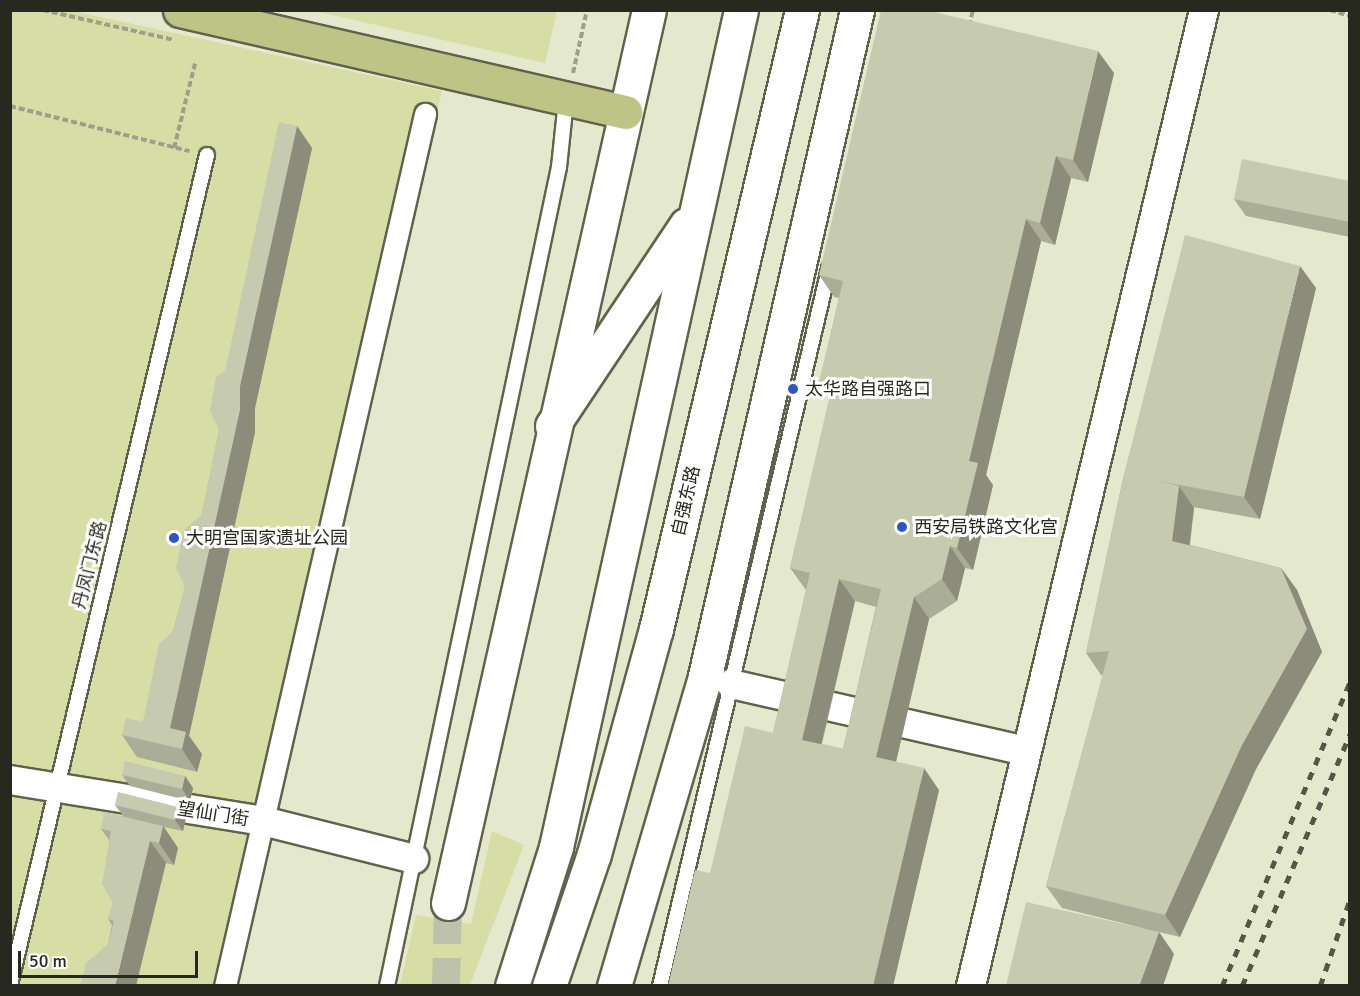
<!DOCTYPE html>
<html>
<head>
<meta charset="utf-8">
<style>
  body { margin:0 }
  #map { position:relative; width:1360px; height:996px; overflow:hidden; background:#e4e9cd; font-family:Signika,"Noto Sans SC",sans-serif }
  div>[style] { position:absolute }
  .green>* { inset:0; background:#d6dea5 }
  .minor-tunnel>* { height:28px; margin-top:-14px; transform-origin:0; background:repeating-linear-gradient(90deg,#bec2aa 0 28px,transparent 0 42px) }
  .path>* { height:4px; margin-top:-2px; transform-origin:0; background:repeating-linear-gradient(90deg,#9c9f8a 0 6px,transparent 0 9px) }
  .roads { filter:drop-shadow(2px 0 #60634b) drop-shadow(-2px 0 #60634b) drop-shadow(0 2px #60634b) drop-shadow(0 -2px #60634b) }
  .service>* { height:14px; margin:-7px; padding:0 7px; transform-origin:7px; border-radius:7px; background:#fff }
  .pedestrian>* { height:21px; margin:-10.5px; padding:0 10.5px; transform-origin:10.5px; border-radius:10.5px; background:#fff }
  .minor>* { height:28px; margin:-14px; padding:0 14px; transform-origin:14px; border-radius:14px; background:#fff }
  .tertiary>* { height:33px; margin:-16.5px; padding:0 16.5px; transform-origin:16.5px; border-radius:16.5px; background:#fff }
  .secondary>* { height:33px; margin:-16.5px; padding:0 16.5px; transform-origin:16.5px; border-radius:16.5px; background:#fff }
  .primary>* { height:33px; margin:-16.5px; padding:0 16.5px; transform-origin:16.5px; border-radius:16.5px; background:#bec485 }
  .rail>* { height:4.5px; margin-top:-2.25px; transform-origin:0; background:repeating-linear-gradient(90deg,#545648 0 8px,transparent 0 16px) }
  .wall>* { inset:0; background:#aaae96 }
  .shaded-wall>* { inset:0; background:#8b8d7a }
  .building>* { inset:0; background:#c6caaf }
  .dots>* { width:16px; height:16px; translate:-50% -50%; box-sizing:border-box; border:3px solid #fff; border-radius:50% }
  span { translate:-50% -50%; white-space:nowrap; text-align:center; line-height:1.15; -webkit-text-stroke:6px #fff; paint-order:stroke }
  .poi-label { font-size:18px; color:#27281e }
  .left { translate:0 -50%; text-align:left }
  .street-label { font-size:18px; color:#27281e }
  .frame { position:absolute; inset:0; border:12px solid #27281e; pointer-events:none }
  .scale { position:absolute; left:18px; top:951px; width:180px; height:27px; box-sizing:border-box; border:3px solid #27281e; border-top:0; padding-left:8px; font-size:18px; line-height:21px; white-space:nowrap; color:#27281e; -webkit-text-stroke:4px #fff; paint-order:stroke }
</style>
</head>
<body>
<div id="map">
  <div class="green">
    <div style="clip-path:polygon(10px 11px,73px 11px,442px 91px,234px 985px,11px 985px)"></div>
    <div style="clip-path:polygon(314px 11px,557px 11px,545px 63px)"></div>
    <div style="clip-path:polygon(492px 831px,524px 845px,470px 985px,400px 985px,416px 915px,471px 924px)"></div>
  </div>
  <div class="minor-tunnel">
    <div style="left:446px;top:986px;width:83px;rotate:-88.6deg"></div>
  </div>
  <div class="path">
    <div style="left:43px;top:10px;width:134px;rotate:12.9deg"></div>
    <div style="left:1330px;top:10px;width:21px;rotate:17deg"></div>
    <div style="left:969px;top:26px;width:16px;rotate:-76deg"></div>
    <div style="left:573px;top:73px;width:65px;rotate:-77.5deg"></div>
    <div style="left:10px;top:106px;width:185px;rotate:14.1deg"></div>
    <div style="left:174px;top:148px;width:87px;rotate:-76deg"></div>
  </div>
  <div class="roads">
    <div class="service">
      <div style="left:10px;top:985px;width:853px;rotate:-76.65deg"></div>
      <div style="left:387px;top:986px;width:837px;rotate:-78.14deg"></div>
      <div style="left:559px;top:167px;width:67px;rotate:-84deg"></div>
      <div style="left:660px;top:986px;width:737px;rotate:-76.74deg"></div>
    </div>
    <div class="pedestrian">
      <div style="left:225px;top:986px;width:895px;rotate:-77.08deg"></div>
    </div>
    <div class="minor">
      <div style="left:731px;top:684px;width:303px;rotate:12.8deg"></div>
      <div style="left:10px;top:780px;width:256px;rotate:9.2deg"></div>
      <div style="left:263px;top:821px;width:156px;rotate:14.1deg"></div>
      <div style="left:971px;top:986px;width:1003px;rotate:-76.57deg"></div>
    </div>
    <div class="tertiary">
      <div style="left:448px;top:903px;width:915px;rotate:-77.32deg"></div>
      <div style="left:614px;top:986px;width:323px;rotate:-73.6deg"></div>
      <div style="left:705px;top:676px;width:683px;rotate:-77.14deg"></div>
    </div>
    <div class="secondary">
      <div style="left:552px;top:426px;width:242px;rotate:-56.3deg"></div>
      <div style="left:512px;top:986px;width:146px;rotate:-72.4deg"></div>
      <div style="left:556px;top:847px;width:857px;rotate:-77.54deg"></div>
      <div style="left:549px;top:986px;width:139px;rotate:-71.2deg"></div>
      <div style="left:594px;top:854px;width:233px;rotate:-74.6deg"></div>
      <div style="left:656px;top:629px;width:636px;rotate:-76.73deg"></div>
    </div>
    <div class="primary">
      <div style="left:180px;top:10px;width:457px;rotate:12.9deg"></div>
    </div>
  </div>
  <div class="rail">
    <div style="left:1222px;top:986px;width:330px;rotate:-67.2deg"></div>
    <div style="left:1242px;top:986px;width:274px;rotate:-66.8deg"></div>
    <div style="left:1320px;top:986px;width:92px;rotate:-71deg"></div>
  </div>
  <div class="wall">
    <div style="clip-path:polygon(evenodd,1114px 73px,1088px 182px,1071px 178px,1055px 245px,1041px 241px,986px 475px,993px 485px,973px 570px,965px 568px,957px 601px,929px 619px,896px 762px,939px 790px,893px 986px,668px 986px,710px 873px,773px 733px,806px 590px,790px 568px,830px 398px,819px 383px,839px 298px,834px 297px,819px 275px,1114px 73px,855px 601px,876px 607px,843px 749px,822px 744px,855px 601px)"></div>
    <div style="clip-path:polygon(297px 126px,312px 148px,255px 408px,255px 432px,189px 736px,202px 754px,197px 772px,137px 757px,122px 735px,143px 722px,173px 631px,185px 587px,202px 514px,219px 430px)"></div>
    <div style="clip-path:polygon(1350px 181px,1350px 237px,1246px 216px,1234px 199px)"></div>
    <div style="clip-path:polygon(1316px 288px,1260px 519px,1193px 507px,1194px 508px,1190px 545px,1281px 568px,1297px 590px,1322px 652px,1256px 769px,1180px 937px,1159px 932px,1174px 954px,1142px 928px,1062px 908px,1046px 886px,1103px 675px,1101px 675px,1086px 653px,1124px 474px)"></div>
    <div style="clip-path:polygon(122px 775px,185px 776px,193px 788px,190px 801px,130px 786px)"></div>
    <div style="clip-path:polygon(115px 805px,178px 807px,186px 818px,183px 831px,164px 827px,178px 848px,174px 865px,166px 863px,108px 944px,112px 925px,108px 919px,113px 903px,109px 840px,101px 829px,123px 816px)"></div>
  </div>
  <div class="shaded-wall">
    <div style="clip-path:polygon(1098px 51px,1114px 73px,1088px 182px,1073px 160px)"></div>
    <div style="clip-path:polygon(297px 126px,312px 148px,255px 408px,255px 432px,189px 736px,202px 754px,197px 772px,182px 749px,170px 728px,240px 386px)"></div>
    <div style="clip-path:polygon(1056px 156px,1071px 178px,1055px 245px,1040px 223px)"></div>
    <div style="clip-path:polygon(1026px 219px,1041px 241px,986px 475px,993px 485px,973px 570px,957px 548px,969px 461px)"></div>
    <div style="clip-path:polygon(1300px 266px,1316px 288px,1260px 519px,1244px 497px)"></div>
    <div style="clip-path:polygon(1179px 486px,1194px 508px,1187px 563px,1172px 541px)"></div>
    <div style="clip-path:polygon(950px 546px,965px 568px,957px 601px,942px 579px)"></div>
    <div style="clip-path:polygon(1281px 568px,1297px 590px,1322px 652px,1256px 769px,1180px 937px,1165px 915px,1241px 747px)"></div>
    <div style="clip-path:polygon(839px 579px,855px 601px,817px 762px,802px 740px)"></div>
    <div style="clip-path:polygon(914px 597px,929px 619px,892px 779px,876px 757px)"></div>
    <div style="clip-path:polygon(924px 768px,939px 790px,893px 986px,873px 986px)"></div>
    <div style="clip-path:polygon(185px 776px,193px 788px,190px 801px,182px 789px)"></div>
    <div style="clip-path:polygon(178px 807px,186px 818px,183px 831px,175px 820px)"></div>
    <div style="clip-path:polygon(163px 826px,178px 848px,174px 865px,159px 843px)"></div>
    <div style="clip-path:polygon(150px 841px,166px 863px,136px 986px,115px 986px)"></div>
    <div style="clip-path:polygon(1159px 932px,1174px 954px,1163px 986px,1139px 986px)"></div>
  </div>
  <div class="building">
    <div style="clip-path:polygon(evenodd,881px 10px,926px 10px,1098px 51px,1073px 160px,1056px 156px,1040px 223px,1026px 219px,969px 461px,978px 463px,957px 548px,950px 546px,942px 579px,914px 597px,876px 757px,924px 768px,873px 986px,668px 986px,695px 870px,710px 873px,745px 726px,773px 733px,810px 573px,790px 568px,832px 386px,819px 383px,843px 281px,819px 275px,881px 10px,839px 579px,881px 589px,843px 749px,802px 740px,839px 579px)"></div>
    <div style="clip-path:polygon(279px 122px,297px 126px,240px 386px,240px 410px,170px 728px,186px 732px,182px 749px,122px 735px,126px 718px,143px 722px,159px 644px,173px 631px,185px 587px,176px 568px,184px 530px,202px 514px,219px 430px,210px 411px,216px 377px,225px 371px)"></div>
    <div style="clip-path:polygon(1242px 159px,1350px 181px,1350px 222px,1234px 199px)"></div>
    <div style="clip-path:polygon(1185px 235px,1300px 266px,1244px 497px,1158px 481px,1179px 486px,1172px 541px,1281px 568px,1307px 629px,1241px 747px,1165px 915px,1046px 886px,1109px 651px,1086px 653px,1124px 474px)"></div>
    <div style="clip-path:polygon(125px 761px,185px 776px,182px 789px,122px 775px)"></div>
    <div style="clip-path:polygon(118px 792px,178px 807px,175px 820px,115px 805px)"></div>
    <div style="clip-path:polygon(104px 812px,163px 826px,159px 843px,150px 841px,115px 986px,80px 986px,86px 963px,108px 944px,114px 921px,108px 919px,113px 903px,102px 884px,111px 831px,101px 829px)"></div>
    <div style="clip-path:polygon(1026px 902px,1159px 932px,1139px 986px,1006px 986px)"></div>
  </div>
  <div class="dots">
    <div style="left:793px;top:389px;background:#2b57c6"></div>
    <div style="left:902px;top:527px;background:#2b57c6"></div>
    <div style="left:174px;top:538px;background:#2b57c6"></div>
  </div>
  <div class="poi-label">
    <span class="left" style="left:805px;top:389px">太华路自强路口</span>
    <span class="left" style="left:914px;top:527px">西安局铁路文化宫</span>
    <span class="left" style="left:186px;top:538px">大明宫国家遗址公园</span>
  </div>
  <div class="street-label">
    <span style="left:686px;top:501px;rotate:-77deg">自强东路</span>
    <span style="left:90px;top:565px;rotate:-76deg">丹凤门东路</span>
    <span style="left:213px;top:814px;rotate:9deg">望仙门街</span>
  </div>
  <div class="frame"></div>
  <div class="scale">50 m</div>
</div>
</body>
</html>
